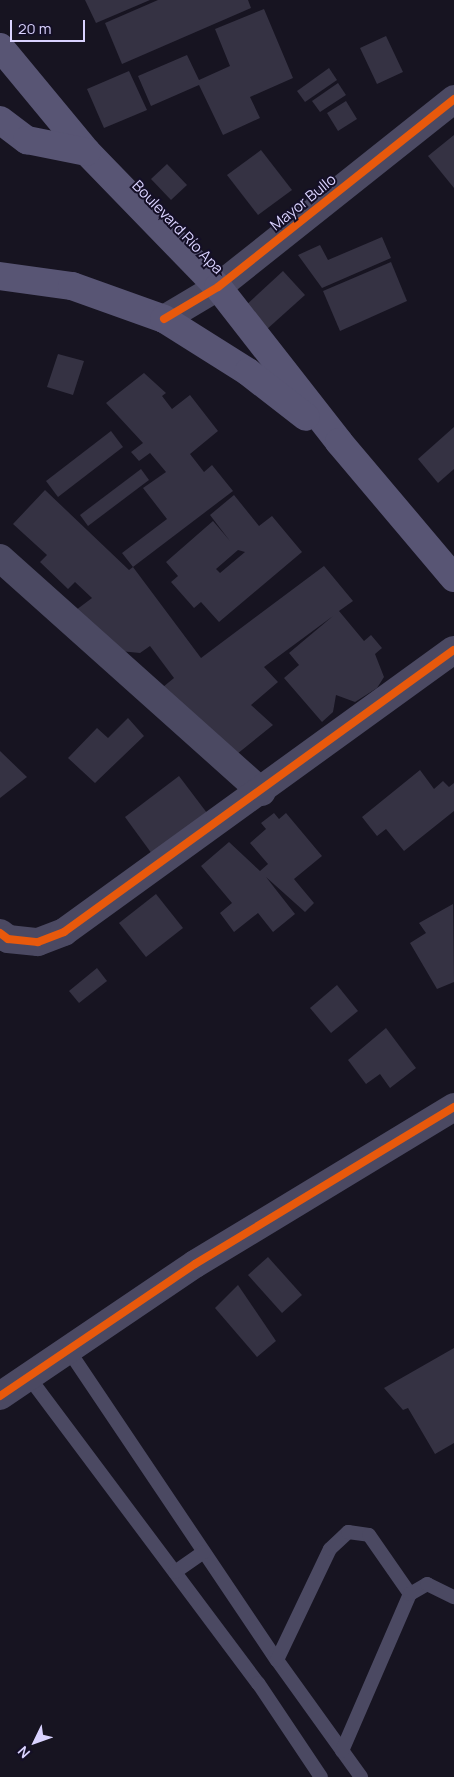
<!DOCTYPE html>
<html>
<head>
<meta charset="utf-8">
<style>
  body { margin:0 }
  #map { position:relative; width:454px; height:1777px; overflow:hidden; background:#171421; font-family:Manrope,sans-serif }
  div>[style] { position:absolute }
  .building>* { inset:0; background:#353243 }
  .lane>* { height:14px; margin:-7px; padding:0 7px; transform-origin:7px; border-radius:7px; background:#4b4962 }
  .street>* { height:28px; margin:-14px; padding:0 14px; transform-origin:14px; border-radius:14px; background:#4b4962 }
  .secondary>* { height:28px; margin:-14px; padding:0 14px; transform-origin:14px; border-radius:14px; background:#585574 }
  .cycleway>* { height:8px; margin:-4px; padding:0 4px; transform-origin:4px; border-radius:4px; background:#e8590c }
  span { translate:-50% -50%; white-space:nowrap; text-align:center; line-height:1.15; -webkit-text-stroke:4px #140f26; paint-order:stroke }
  .street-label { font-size:15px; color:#dad3ff }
  .north { position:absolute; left:10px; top:1717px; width:50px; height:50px; -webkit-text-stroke:4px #140f26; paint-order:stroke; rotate:228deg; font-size:14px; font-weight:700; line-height:20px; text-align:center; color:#dad3ff }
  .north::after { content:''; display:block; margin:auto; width:18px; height:22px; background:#dad3ff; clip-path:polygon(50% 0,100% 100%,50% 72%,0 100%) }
  .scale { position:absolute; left:10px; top:20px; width:75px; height:22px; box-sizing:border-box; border:2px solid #dad3ff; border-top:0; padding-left:6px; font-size:15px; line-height:18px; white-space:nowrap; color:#dad3ff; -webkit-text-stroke:4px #140f26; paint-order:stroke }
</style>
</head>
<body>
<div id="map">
  <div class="building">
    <div style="clip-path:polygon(85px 0,150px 0,96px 23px)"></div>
    <div style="clip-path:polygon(158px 0,248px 0,251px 8px,122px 64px,105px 23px)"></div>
    <div style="clip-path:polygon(264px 9px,293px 78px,250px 97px,260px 118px,223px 135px,199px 85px,151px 106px,138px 76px,187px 55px,199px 80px,230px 66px,215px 29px)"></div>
    <div style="clip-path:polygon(386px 36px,403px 72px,377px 84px,360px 48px)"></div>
    <div style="clip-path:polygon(329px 68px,337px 80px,305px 102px,297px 91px)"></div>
    <div style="clip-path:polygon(129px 71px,147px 110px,104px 128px,87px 89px)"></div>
    <div style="clip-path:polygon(338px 83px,346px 95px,320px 112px,312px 101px)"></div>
    <div style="clip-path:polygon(346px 101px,357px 119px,338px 131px,327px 113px)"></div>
    <div style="clip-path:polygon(454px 135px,454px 188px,428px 156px)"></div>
    <div style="clip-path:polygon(261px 150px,292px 190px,258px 215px,227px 175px)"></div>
    <div style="clip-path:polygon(167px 164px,187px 185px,171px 200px,151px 179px)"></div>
    <div style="clip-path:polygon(382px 237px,391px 258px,322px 288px,298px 255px,320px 245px,328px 260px)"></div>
    <div style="clip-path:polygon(391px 262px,407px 301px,340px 331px,323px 291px)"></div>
    <div style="clip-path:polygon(283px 271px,305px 295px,266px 330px,244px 307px)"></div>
    <div style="clip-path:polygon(58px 354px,84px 361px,73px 395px,47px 387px)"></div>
    <div style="clip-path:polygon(144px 373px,166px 393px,162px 396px,172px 409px,190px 395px,218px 431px,190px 454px,204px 472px,212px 465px,233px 491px,133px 567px,122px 553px,167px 519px,143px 488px,166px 472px,150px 453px,139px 461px,131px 452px,143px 443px,106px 403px)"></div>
    <div style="clip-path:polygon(454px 427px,454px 469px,438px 483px,418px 459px)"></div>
    <div style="clip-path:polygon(111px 431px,123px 447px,58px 497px,46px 481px)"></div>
    <div style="clip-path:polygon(141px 469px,149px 480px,88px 526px,80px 515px)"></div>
    <div style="clip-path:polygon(45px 490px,129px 570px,133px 567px,201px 658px,324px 566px,353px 601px,339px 611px,364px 641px,371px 635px,382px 648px,375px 654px,384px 677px,377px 688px,355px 702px,336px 695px,333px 712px,322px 722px,284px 678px,299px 665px,289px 653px,333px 616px,264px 667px,278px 682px,251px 705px,273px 725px,237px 754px,163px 687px,174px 678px,150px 646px,140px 653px,120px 651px,76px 610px,92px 598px,75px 582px,68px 589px,40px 562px,47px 555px,13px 524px)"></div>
    <div style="clip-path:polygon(evenodd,234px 495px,259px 526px,272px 516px,302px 552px,219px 622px,201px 602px,194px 608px,171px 582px,178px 576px,166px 562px,213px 521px,230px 541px,210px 515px,234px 495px,238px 550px,245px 552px,220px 573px,216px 569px,238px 550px)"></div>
    <div style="clip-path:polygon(128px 718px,144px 736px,95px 783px,68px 758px,97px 728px,108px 738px)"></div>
    <div style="clip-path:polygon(0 751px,27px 777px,0 798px)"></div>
    <div style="clip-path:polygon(420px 770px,434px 789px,443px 781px,449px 787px,454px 783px,454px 811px,404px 851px,386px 829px,377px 836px,362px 817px)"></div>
    <div style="clip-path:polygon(179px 776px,207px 813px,152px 854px,125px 817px)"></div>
    <div style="clip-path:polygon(274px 813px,279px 819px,286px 813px,322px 856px,294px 879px,314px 903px,305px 912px,266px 877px,295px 914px,273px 932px,258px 913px,234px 932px,220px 913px,232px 903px,201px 866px,229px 842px,260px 871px,268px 864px,250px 843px,266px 829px,261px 823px)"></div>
    <div style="clip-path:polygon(156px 894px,183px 928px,146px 957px,119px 923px)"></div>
    <div style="clip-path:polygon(453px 904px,454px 982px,437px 989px,410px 943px,426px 933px,419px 923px)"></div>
    <div style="clip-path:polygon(97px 968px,107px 981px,79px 1003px,69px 991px)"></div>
    <div style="clip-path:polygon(337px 985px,358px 1011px,331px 1033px,310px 1008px)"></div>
    <div style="clip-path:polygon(386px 1028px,416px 1068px,390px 1088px,380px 1074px,366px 1084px,348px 1060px)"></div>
    <div style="clip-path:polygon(268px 1257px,302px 1295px,282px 1313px,248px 1275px)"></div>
    <div style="clip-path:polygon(238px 1285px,276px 1341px,257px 1357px,215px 1308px)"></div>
    <div style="clip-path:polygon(454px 1348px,454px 1443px,435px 1454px,408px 1408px,403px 1410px,384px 1388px)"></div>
  </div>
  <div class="lane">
    <div style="left:67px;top:1348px;width:376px;rotate:56.1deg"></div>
    <div style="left:277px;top:1660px;width:144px;rotate:54.3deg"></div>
    <div style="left:28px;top:1376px;width:384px;rotate:53.2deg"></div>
    <div style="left:258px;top:1683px;width:113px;rotate:56.2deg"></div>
    <div style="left:175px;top:1572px;width:35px;rotate:-35deg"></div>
    <div style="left:277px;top:1660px;width:123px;rotate:-64.5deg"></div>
    <div style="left:330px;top:1549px;width:25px;rotate:-43deg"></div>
    <div style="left:348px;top:1532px;width:21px;rotate:8deg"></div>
    <div style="left:369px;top:1535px;width:72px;rotate:55.2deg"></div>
    <div style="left:342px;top:1751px;width:171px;rotate:-66.6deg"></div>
    <div style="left:410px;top:1594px;width:20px;rotate:-30deg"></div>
    <div style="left:427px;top:1584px;width:30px;rotate:26deg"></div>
  </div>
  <div class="street">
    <div style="left:164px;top:319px;width:63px;rotate:-30.7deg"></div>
    <div style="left:218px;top:287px;width:302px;rotate:-38.5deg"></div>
    <div style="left:0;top:558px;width:351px;rotate:41.8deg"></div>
    <div style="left:0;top:933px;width:10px;rotate:37deg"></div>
    <div style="left:8px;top:939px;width:30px;rotate:6deg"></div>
    <div style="left:38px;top:942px;width:28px;rotate:-21deg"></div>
    <div style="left:64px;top:932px;width:481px;rotate:-35.9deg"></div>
    <div style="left:0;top:1396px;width:235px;rotate:-34.1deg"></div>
    <div style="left:195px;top:1264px;width:303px;rotate:-31.2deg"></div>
  </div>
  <div class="secondary">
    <div style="left:0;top:47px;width:136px;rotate:50.4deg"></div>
    <div style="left:87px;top:152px;width:188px;rotate:45.9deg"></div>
    <div style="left:218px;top:287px;width:197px;rotate:52deg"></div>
    <div style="left:339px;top:442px;width:178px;rotate:49.8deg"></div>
    <div style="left:0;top:120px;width:34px;rotate:37deg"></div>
    <div style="left:27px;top:140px;width:61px;rotate:11.3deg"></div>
    <div style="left:0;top:276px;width:73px;rotate:7.9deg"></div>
    <div style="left:72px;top:286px;width:98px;rotate:19.7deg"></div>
    <div style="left:164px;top:319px;width:99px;rotate:32.2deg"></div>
    <div style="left:248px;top:372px;width:73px;rotate:37.8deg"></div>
  </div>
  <div class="cycleway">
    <div style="left:164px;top:319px;width:63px;rotate:-30.7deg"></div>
    <div style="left:218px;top:287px;width:302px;rotate:-38.5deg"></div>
    <div style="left:0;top:933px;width:10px;rotate:37deg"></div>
    <div style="left:8px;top:939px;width:30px;rotate:6deg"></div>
    <div style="left:38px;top:942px;width:28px;rotate:-21deg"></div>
    <div style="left:64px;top:932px;width:481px;rotate:-35.9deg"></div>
    <div style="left:0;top:1396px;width:235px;rotate:-34.1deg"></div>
    <div style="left:195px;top:1264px;width:303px;rotate:-31.2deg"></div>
  </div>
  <div class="street-label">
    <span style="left:303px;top:202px;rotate:-39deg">Mayor Bullo</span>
    <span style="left:178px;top:227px;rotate:46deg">Boulevard Río Apa</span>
  </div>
  <div class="north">N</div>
  <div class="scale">20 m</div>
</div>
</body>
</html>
